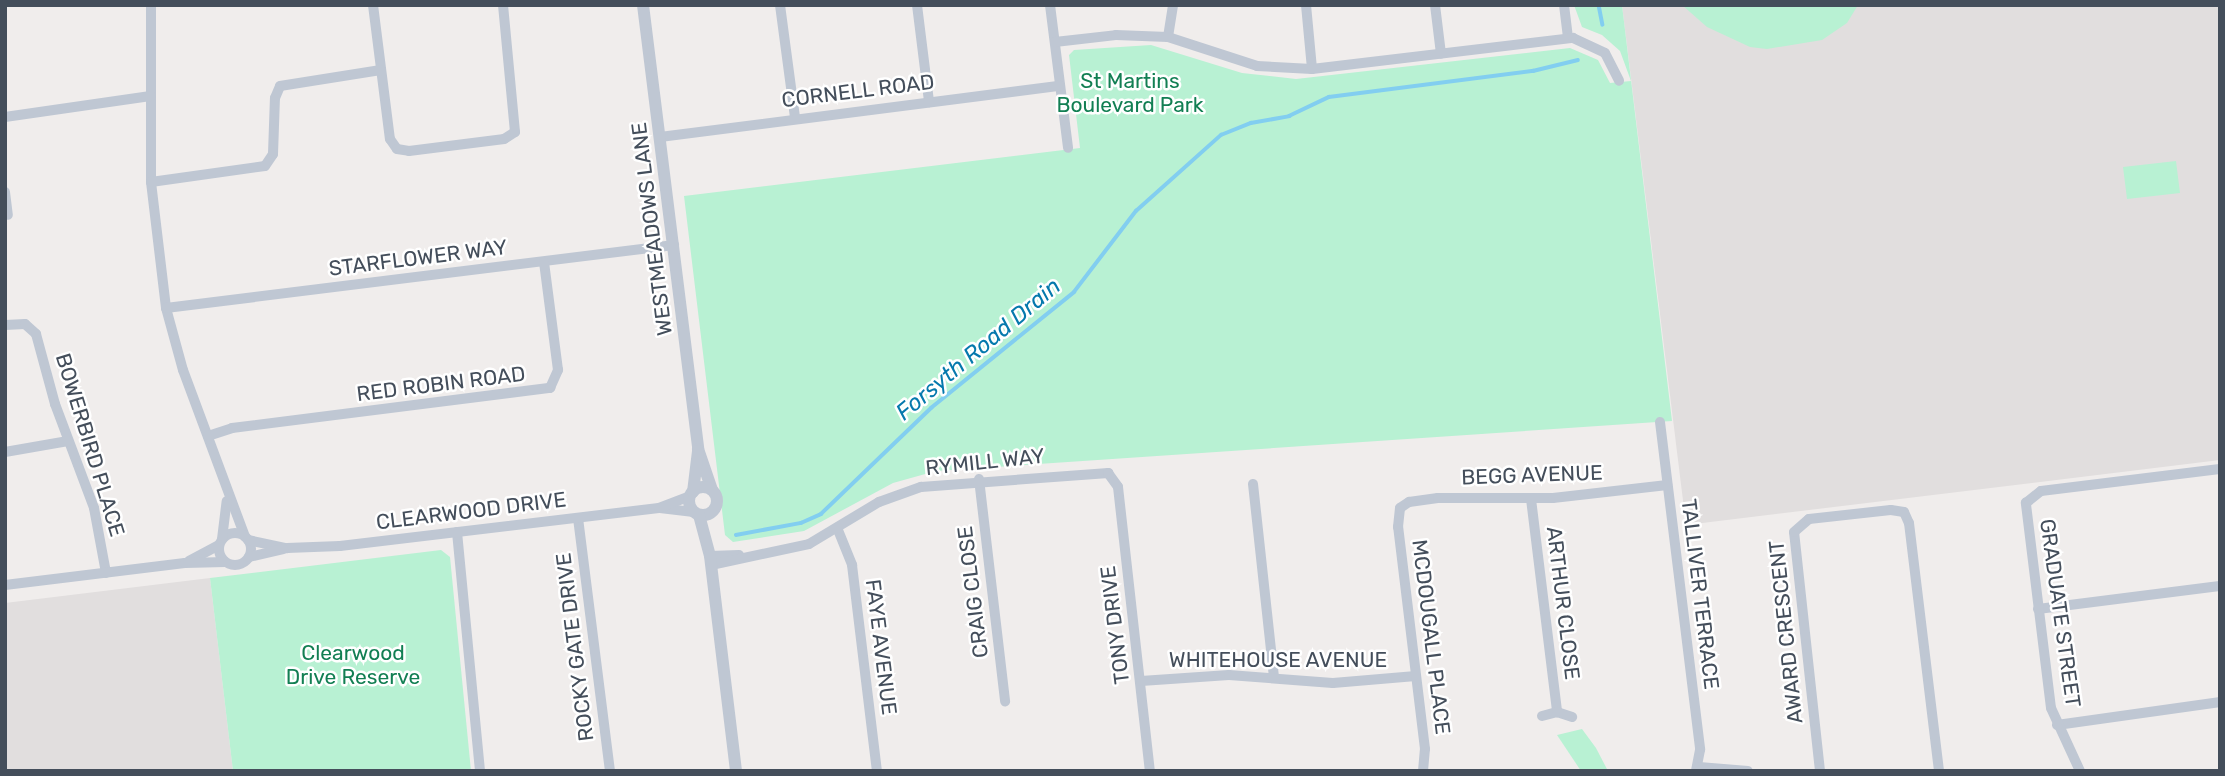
<!DOCTYPE html>
<html>
<head>
<meta charset="utf-8">
<style>
  body { margin:0 }
  #map { position:relative; width:2225px; height:776px; overflow:hidden; background:#f0edec; font-family:Rubik,sans-serif }
  div>[style] { position:absolute }
  .education>* { inset:0; background:#e1dede }
  .green>* { inset:0; background:#b8f1d3 }
  .stream>* { height:3.5px; margin:-1.75px; padding:0 1.75px; transform-origin:1.75px; border-radius:1.75px; background:#82cef0 }
  .minor>* { height:10px; margin:-5px; padding:0 5px; transform-origin:5px; border-radius:5px; background:#bfc7d3 }
  .minor>.ring { margin:-5px; padding:0; box-sizing:content-box; background:none; border:10px solid #bfc7d3; border-radius:50% }
  .tertiary>* { height:12px; margin:-6px; padding:0 6px; transform-origin:6px; border-radius:6px; background:#bfc7d3 }
  .tertiary>.ring { margin:-6px; padding:0; box-sizing:content-box; background:none; border:12px solid #bfc7d3; border-radius:50% }
  span { translate:-50% -50%; white-space:nowrap; text-align:center; line-height:1.15; -webkit-text-stroke:5px #fff; paint-order:stroke }
  .park-label { font-size:21px; color:#127f53 }
  .street-label { font-size:21px; color:#444e5b }
  .water-label { font-size:23px; color:#0579ad; font-style:italic }
  .frame { position:absolute; inset:0; border:7px solid #444e5b; pointer-events:none }
</style>
</head>
<body>
<div id="map">
  <div class="education">
    <div style="clip-path:polygon(1622px 5px,2220px 5px,2220px 460px,1686px 525px)"></div>
    <div style="clip-path:polygon(210px 578px,233px 771px,5px 771px,5px 603px)"></div>
  </div>
  <div class="green">
    <div style="clip-path:polygon(1574px 5px,1622px 5px,1672px 421px,936px 471px,893px 483px,804px 531px,733px 542px,725px 535px,684px 196px,1080px 148px,1069px 55px,1074px 50px,1151px 45px,1242px 73px,1296px 79px,1570px 48px,1598px 60px,1610px 83px,1631px 81px,1620px 51px,1602px 35px,1582px 27px)"></div>
    <div style="clip-path:polygon(1682px 5px,1858px 5px,1847px 23px,1822px 40px,1767px 49px,1750px 47px,1707px 27px)"></div>
    <div style="clip-path:polygon(2176px 161px,2180px 193px,2127px 199px,2123px 167px)"></div>
    <div style="clip-path:polygon(441px 550px,450px 557px,471px 771px,233px 771px,210px 578px)"></div>
    <div style="clip-path:polygon(1582px 729px,1596px 748px,1608px 771px,1581px 771px,1557px 735px)"></div>
  </div>
  <div class="stream">
    <div style="left:1599px;top:5px;width:20px;rotate:79deg"></div>
    <div style="left:736px;top:535px;width:66px;rotate:-10.5deg"></div>
    <div style="left:801px;top:523px;width:22px;rotate:-24deg"></div>
    <div style="left:821px;top:514px;width:153px;rotate:-43.9deg"></div>
    <div style="left:931px;top:408px;width:184px;rotate:-39deg"></div>
    <div style="left:1074px;top:292px;width:102px;rotate:-52.6deg"></div>
    <div style="left:1136px;top:211px;width:114px;rotate:-41.8deg"></div>
    <div style="left:1221px;top:135px;width:32px;rotate:-22deg"></div>
    <div style="left:1251px;top:123px;width:39px;rotate:-10deg"></div>
    <div style="left:1289px;top:116px;width:44px;rotate:-25.4deg"></div>
    <div style="left:1329px;top:97px;width:206px;rotate:-7.3deg"></div>
    <div style="left:1533px;top:71px;width:46px;rotate:-13.7deg"></div>
  </div>
  <div class="minor">
    <div style="left:151px;top:5px;width:177px;rotate:90deg"></div>
    <div style="left:151px;top:182px;width:127px;rotate:83.2deg"></div>
    <div style="left:166px;top:308px;width:64px;rotate:74.7deg"></div>
    <div style="left:183px;top:370px;width:178px;rotate:69.6deg"></div>
    <div style="left:373px;top:5px;width:135px;rotate:82.8deg"></div>
    <div style="left:390px;top:139px;width:12px;rotate:55deg"></div>
    <div style="left:397px;top:149px;width:12px;rotate:9deg"></div>
    <div style="left:409px;top:151px;width:96px;rotate:-7.2deg"></div>
    <div style="left:504px;top:139px;width:13px;rotate:-32deg"></div>
    <div style="left:515px;top:132px;width:128px;rotate:-95.4deg"></div>
    <div style="left:780px;top:5px;width:114px;rotate:82.4deg"></div>
    <div style="left:917px;top:5px;width:98px;rotate:82.9deg"></div>
    <div style="left:1050px;top:5px;width:144px;rotate:82.8deg"></div>
    <div style="left:1306px;top:5px;width:64px;rotate:84.6deg"></div>
    <div style="left:1435px;top:5px;width:49px;rotate:83deg"></div>
    <div style="left:1564px;top:5px;width:33px;rotate:83deg"></div>
    <div style="left:1168px;top:37px;width:32px;rotate:-81deg"></div>
    <div style="left:1055px;top:42px;width:61px;rotate:-6.5deg"></div>
    <div style="left:1116px;top:35px;width:52px;rotate:2.2deg"></div>
    <div style="left:1168px;top:37px;width:94px;rotate:18deg"></div>
    <div style="left:1257px;top:66px;width:55px;rotate:3.1deg"></div>
    <div style="left:1312px;top:69px;width:263px;rotate:-6.8deg"></div>
    <div style="left:1573px;top:38px;width:35px;rotate:25deg"></div>
    <div style="left:1605px;top:53px;width:31px;rotate:63deg"></div>
    <div style="left:5px;top:117px;width:147px;rotate:-8.2deg"></div>
    <div style="left:660px;top:137px;width:403px;rotate:-7.3deg"></div>
    <div style="left:151px;top:182px;width:115px;rotate:-8deg"></div>
    <div style="left:265px;top:166px;width:14px;rotate:-56deg"></div>
    <div style="left:273px;top:154px;width:56px;rotate:-88deg"></div>
    <div style="left:275px;top:98px;width:13px;rotate:-67deg"></div>
    <div style="left:280px;top:86px;width:102px;rotate:-9deg"></div>
    <div style="left:5px;top:192px;width:23px;rotate:83deg"></div>
    <div style="left:166px;top:308px;width:512px;rotate:-7.07deg"></div>
    <div style="left:5px;top:325px;width:20px;rotate:-3deg"></div>
    <div style="left:25px;top:324px;width:15px;rotate:42deg"></div>
    <div style="left:36px;top:334px;width:73px;rotate:74.8deg"></div>
    <div style="left:55px;top:404px;width:111px;rotate:69.4deg"></div>
    <div style="left:94px;top:508px;width:66px;rotate:79.5deg"></div>
    <div style="left:1660px;top:422px;width:330px;rotate:83deg"></div>
    <div style="left:1700px;top:750px;width:21px;rotate:101deg"></div>
    <div style="left:208px;top:436px;width:25px;rotate:-18deg"></div>
    <div style="left:232px;top:428px;width:321px;rotate:-7.2deg"></div>
    <div style="left:550px;top:388px;width:20px;rotate:-66deg"></div>
    <div style="left:558px;top:370px;width:109px;rotate:-97.4deg"></div>
    <div style="left:5px;top:452px;width:64px;rotate:-9.9deg"></div>
    <div style="left:979px;top:479px;width:224px;rotate:83.3deg"></div>
    <div style="left:1253px;top:484px;width:195px;rotate:83.8deg"></div>
    <div style="left:1531px;top:499px;width:215px;rotate:83deg"></div>
    <div style="left:660px;top:508px;width:34px;rotate:7deg"></div>
    <div style="left:578px;top:518px;width:255px;rotate:82.8deg"></div>
    <div style="left:838px;top:530px;width:38px;rotate:68deg"></div>
    <div style="left:852px;top:565px;width:208px;rotate:83.1deg"></div>
    <div style="left:457px;top:532px;width:240px;rotate:84.5deg"></div>
    <div class="ring" style="left:219px;top:533px;width:22px;height:22px"></div>
    <div style="left:222px;top:539px;width:38px;rotate:-83deg"></div>
    <div style="left:248px;top:540px;width:40px;rotate:12deg"></div>
    <div style="left:287px;top:548px;width:53px;rotate:-2.2deg"></div>
    <div style="left:340px;top:546px;width:321px;rotate:-6.8deg"></div>
    <div style="left:659px;top:508px;width:33px;rotate:-21deg"></div>
    <div style="left:710px;top:556px;width:29px;rotate:-2deg"></div>
    <div style="left:249px;top:557px;width:35px;rotate:-13deg"></div>
    <div style="left:189px;top:561px;width:34px;rotate:-28deg"></div>
    <div style="left:711px;top:565px;width:100px;rotate:-12.1deg"></div>
    <div style="left:809px;top:544px;width:82px;rotate:-31deg"></div>
    <div style="left:879px;top:502px;width:45px;rotate:-19.7deg"></div>
    <div style="left:921px;top:487px;width:188px;rotate:-4.3deg"></div>
    <div style="left:1108px;top:473px;width:17px;rotate:54deg"></div>
    <div style="left:1118px;top:487px;width:286px;rotate:83.6deg"></div>
    <div style="left:5px;top:585px;width:181px;rotate:-7deg"></div>
    <div style="left:185px;top:563px;width:40px;rotate:-1.4deg"></div>
    <div style="left:2038px;top:609px;width:183px;rotate:-7.2deg"></div>
    <div style="left:1141px;top:681px;width:88px;rotate:-3.9deg"></div>
    <div style="left:1229px;top:675px;width:104px;rotate:4.4deg"></div>
    <div style="left:1333px;top:683px;width:83px;rotate:-4.8deg"></div>
    <div style="left:1542px;top:716px;width:16px;rotate:-15deg"></div>
    <div style="left:1557px;top:712px;width:16px;rotate:18deg"></div>
    <div style="left:2057px;top:725px;width:165px;rotate:-8deg"></div>
    <div style="left:1699px;top:767px;width:49px;rotate:4.7deg"></div>
    <div style="left:1423px;top:771px;width:22px;rotate:-85deg"></div>
    <div style="left:1425px;top:749px;width:224px;rotate:-96.9deg"></div>
    <div style="left:1398px;top:527px;width:19px;rotate:-84deg"></div>
    <div style="left:1400px;top:508px;width:11px;rotate:-34deg"></div>
    <div style="left:1409px;top:502px;width:29px;rotate:-8deg"></div>
    <div style="left:1438px;top:498px;width:115px"></div>
    <div style="left:1553px;top:498px;width:115px;rotate:-6.5deg"></div>
    <div style="left:1820px;top:771px;width:240px;rotate:-96.2deg"></div>
    <div style="left:1794px;top:532px;width:20px;rotate:-41deg"></div>
    <div style="left:1809px;top:519px;width:82px;rotate:-6.3deg"></div>
    <div style="left:1891px;top:510px;width:13px;rotate:9deg"></div>
    <div style="left:1904px;top:512px;width:12px;rotate:66deg"></div>
    <div style="left:1909px;top:523px;width:250px;rotate:83.1deg"></div>
    <div style="left:2080px;top:771px;width:69px;rotate:-114.7deg"></div>
    <div style="left:2051px;top:708px;width:207px;rotate:-97deg"></div>
    <div style="left:2026px;top:503px;width:19px;rotate:-39deg"></div>
    <div style="left:2041px;top:491px;width:180px;rotate:-7deg"></div>
  </div>
  <div class="tertiary">
    <div style="left:643px;top:5px;width:447px;rotate:82.9deg"></div>
    <div style="left:698px;top:449px;width:43px;rotate:71.1deg"></div>
    <div class="ring" style="left:689px;top:487px;width:16px;height:16px"></div>
    <div style="left:693px;top:492px;width:41px;rotate:-83deg"></div>
    <div style="left:699px;top:515px;width:42px;rotate:75deg"></div>
    <div style="left:710px;top:556px;width:217px;rotate:83.1deg"></div>
  </div>
  <div class="park-label">
    <span style="left:1130px;top:93px">St Martins<br>Boulevard Park</span>
    <span style="left:353px;top:665px">Clearwood<br>Drive Reserve</span>
  </div>
  <div class="street-label">
    <span style="left:858px;top:91px;rotate:-7deg">CORNELL ROAD</span>
    <span style="left:652px;top:229px;rotate:-97deg">WESTMEADOWS LANE</span>
    <span style="left:418px;top:258px;rotate:-7deg">STARFLOWER WAY</span>
    <span style="left:441px;top:384px;rotate:-7deg">RED ROBIN ROAD</span>
    <span style="left:90px;top:445px;rotate:73deg">BOWERBIRD PLACE</span>
    <span style="left:985px;top:462px;rotate:-6deg">RYMILL WAY</span>
    <span style="left:1532px;top:475px;rotate:-2deg">BEGG AVENUE</span>
    <span style="left:471px;top:511px;rotate:-7deg">CLEARWOOD DRIVE</span>
    <span style="left:973px;top:592px;rotate:-97deg">CRAIG CLOSE</span>
    <span style="left:1700px;top:594px;rotate:83deg">TALLIVER TERRACE</span>
    <span style="left:1563px;top:603px;rotate:83deg">ARTHUR CLOSE</span>
    <span style="left:2060px;top:613px;rotate:82deg">GRADUATE STREET</span>
    <span style="left:1115px;top:625px;rotate:-97deg">TONY DRIVE</span>
    <span style="left:1786px;top:632px;rotate:-96deg">AWARD CRESCENT</span>
    <span style="left:1431px;top:637px;rotate:83deg">MCDOUGALL PLACE</span>
    <span style="left:575px;top:647px;rotate:-97deg">ROCKY GATE DRIVE</span>
    <span style="left:881px;top:647px;rotate:83deg">FAYE AVENUE</span>
    <span style="left:1278px;top:660px">WHITEHOUSE AVENUE</span>
  </div>
  <div class="water-label">
    <span style="left:978px;top:349px;rotate:-40deg">Forsyth Road Drain</span>
  </div>
  <div class="frame"></div>
</div>
</body>
</html>
